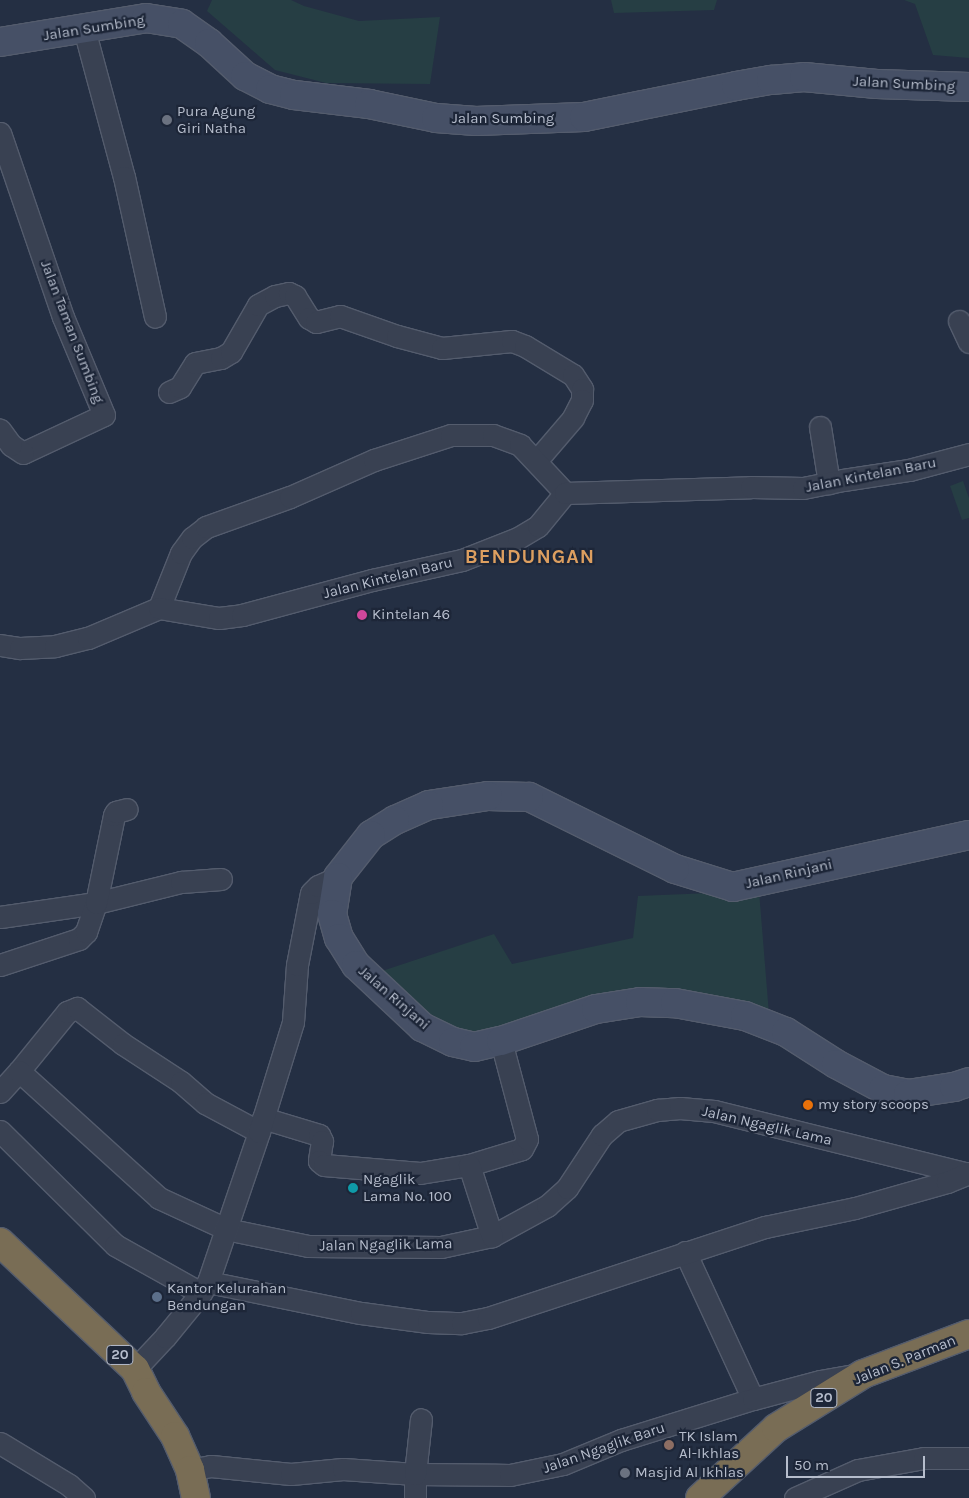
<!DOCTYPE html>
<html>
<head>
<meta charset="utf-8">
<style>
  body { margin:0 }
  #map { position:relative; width:969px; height:1498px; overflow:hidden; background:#242f43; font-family:Karla,sans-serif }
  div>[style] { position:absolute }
  .green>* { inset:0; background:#263e44 }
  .roads { filter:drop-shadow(1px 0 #545c6d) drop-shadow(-1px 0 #545c6d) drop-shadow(0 1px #545c6d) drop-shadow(0 -1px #545c6d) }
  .street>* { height:21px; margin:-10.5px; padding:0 10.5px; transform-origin:10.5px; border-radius:10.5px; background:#394152 }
  .secondary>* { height:28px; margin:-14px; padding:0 14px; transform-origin:14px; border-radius:14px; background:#465066 }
  .highway>* { height:28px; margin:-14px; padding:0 14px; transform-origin:14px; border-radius:14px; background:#796d55 }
  .dots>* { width:14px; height:14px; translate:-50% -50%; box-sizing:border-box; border:2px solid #1d2638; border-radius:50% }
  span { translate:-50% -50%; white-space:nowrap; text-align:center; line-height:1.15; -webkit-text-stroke:4.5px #1d2638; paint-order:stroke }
  .shield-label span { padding:1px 4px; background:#1d2638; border:1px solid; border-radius:4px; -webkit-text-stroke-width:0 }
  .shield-label { font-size:14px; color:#b6bdcc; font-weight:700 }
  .street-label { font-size:15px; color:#b6bdcc }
  .poi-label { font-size:15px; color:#b6bdcc }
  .left { translate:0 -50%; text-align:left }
  .district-label { font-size:20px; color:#dd9f60; font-weight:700; letter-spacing:1px }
  .scale { position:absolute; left:786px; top:1456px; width:139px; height:22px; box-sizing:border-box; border:2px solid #b6bdcc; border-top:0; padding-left:6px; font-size:15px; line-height:18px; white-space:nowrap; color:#b6bdcc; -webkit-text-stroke:4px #1d2638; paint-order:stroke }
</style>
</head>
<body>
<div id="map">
  <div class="green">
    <div style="clip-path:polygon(212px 0,291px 0,304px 6px,359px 21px,440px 17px,430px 84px,326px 83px,275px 70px,207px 11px)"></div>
    <div style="clip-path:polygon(611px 0,717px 0,714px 10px,614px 13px)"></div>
    <div style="clip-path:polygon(904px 0,969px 0,969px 58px,933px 55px,915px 4px)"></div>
    <div style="clip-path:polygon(963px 481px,969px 498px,969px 518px,962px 520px,950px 486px)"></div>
    <div style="clip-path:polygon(759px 891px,769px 1014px,704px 995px,595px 994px,492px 1039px,444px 1030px,379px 972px,494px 934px,512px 964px,633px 938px,638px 896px)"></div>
  </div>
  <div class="roads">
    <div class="street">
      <div style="left:84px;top:29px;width:153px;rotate:74.9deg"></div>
      <div style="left:124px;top:177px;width:143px;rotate:77.5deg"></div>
      <div style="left:0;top:133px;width:194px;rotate:71.1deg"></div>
      <div style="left:63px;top:317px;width:106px;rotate:67.3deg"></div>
      <div style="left:104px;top:415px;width:89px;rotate:154.9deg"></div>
      <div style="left:23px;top:453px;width:14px;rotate:-146deg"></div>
      <div style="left:11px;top:445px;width:19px;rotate:-126deg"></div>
      <div style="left:959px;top:321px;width:23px;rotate:65deg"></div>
      <div style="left:169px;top:392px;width:12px;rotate:-24deg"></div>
      <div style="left:180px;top:387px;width:28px;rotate:-58deg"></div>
      <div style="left:195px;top:363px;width:26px;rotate:-11deg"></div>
      <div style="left:221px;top:358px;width:12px;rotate:-31deg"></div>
      <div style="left:231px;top:352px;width:54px;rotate:-60.1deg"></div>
      <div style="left:258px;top:305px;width:19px;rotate:-28deg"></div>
      <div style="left:275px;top:296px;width:14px;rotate:-12deg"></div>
      <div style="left:289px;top:293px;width:7px;rotate:27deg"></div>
      <div style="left:295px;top:296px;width:26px;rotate:58deg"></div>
      <div style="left:309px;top:318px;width:8px;rotate:30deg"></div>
      <div style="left:316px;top:322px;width:25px;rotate:-14deg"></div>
      <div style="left:340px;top:316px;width:60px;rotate:19.3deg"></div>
      <div style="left:397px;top:336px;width:47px;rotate:14.9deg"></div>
      <div style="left:442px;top:348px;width:70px;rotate:-5.7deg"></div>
      <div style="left:512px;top:341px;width:14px;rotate:21deg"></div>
      <div style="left:525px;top:346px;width:56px;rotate:31.1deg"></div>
      <div style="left:573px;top:375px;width:17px;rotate:57deg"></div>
      <div style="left:582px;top:389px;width:11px;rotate:90deg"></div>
      <div style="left:582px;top:400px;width:20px;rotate:117deg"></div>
      <div style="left:573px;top:418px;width:55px;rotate:130.6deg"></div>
      <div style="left:820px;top:427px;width:57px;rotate:80.9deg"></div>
      <div style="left:159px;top:608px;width:59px;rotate:-68.2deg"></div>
      <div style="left:181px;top:553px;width:19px;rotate:-54deg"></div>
      <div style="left:192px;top:538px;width:18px;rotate:-38deg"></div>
      <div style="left:206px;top:527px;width:89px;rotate:-19.7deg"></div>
      <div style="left:290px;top:497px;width:92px;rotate:-23.8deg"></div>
      <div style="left:374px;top:460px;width:81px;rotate:-18deg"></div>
      <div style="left:451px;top:435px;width:42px"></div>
      <div style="left:493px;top:435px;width:29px;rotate:20deg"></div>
      <div style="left:520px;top:445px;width:66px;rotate:46.8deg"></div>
      <div style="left:0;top:645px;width:20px;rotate:9deg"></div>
      <div style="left:20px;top:648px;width:35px;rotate:-3deg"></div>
      <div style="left:55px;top:646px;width:34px;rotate:-14deg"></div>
      <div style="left:88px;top:638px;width:77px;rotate:-22.9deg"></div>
      <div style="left:159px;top:608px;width:61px;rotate:9.5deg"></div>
      <div style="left:219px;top:618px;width:23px;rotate:-7deg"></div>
      <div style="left:242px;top:615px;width:135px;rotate:-15.1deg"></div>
      <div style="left:372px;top:580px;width:92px;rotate:-12.5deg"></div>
      <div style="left:462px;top:560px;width:60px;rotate:-21.4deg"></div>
      <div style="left:518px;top:538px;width:23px;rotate:-31deg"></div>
      <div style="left:538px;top:526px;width:43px;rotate:-50.7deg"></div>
      <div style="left:565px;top:493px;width:186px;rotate:-1.8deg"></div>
      <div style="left:751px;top:487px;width:52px;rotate:1.1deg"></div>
      <div style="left:803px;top:488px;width:41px;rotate:-11.3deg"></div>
      <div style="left:843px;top:480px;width:67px;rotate:-8.6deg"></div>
      <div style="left:909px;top:470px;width:62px;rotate:-14.9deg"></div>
      <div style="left:0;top:917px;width:97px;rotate:-8.3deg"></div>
      <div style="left:96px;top:903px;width:88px;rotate:-13.9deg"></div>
      <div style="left:181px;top:882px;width:40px;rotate:-4.3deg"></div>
      <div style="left:0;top:965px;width:83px;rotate:-18.2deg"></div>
      <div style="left:79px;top:939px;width:10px;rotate:-45deg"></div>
      <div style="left:86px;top:932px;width:31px;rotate:-71deg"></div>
      <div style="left:96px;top:903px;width:90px;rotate:-78.4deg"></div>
      <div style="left:114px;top:815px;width:4px;rotate:-56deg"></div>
      <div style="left:116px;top:812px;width:11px;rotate:-15deg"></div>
      <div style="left:19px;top:1071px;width:76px;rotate:-50.9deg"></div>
      <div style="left:67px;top:1012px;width:11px;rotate:-22deg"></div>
      <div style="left:77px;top:1008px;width:58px;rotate:38deg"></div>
      <div style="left:123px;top:1044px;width:69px;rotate:33.2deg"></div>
      <div style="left:181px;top:1082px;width:32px;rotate:41deg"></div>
      <div style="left:205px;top:1103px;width:61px;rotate:28.2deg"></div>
      <div style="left:0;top:1092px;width:28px;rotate:-48deg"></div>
      <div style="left:19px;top:1071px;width:189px;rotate:42.2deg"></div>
      <div style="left:159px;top:1198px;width:74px;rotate:24.8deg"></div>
      <div style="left:226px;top:1229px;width:84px;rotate:11.7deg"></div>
      <div style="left:308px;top:1246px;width:133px;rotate:0.4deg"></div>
      <div style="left:441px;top:1247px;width:52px;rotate:-12.2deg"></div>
      <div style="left:492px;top:1236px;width:63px;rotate:-28.6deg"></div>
      <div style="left:547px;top:1206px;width:27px;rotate:-42deg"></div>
      <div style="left:567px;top:1188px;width:64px;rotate:-56.6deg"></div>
      <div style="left:602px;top:1135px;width:21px;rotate:-41deg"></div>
      <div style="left:618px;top:1121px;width:41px;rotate:-15.8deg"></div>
      <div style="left:657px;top:1110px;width:23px;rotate:-5deg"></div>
      <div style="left:680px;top:1108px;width:34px;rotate:5deg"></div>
      <div style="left:714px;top:1111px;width:262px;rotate:13.9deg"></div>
      <div style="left:263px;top:1118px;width:59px;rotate:16.9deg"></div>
      <div style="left:319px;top:1135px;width:7px;rotate:63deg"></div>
      <div style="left:322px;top:1141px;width:20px;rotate:99deg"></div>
      <div style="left:319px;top:1161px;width:6px;rotate:39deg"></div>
      <div style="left:324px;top:1165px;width:96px;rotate:4.8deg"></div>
      <div style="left:420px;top:1173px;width:50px;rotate:-9.3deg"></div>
      <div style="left:469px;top:1165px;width:55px;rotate:-16.8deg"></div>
      <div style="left:522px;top:1149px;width:11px;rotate:-63deg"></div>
      <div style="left:527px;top:1139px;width:101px;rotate:-104.9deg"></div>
      <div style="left:0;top:1131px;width:162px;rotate:44.7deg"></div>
      <div style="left:115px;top:1245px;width:98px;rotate:29.2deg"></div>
      <div style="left:469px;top:1165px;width:75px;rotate:72.1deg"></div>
      <div style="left:685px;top:1252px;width:162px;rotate:65.2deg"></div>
      <div style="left:208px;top:1282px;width:156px;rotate:11.5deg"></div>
      <div style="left:361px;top:1313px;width:68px;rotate:7.7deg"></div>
      <div style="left:428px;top:1322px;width:34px;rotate:2deg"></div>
      <div style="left:462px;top:1323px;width:26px;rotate:-11deg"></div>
      <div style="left:488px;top:1318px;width:292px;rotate:-18.2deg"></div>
      <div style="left:765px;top:1227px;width:92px;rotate:-11.9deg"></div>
      <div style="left:855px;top:1208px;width:96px;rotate:-15.8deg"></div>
      <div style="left:947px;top:1182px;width:24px;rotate:-22deg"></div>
      <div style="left:135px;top:1369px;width:44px;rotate:-46.8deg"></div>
      <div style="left:165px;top:1337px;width:57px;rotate:-50.7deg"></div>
      <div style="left:201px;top:1293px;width:13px;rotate:-58deg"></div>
      <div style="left:208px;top:1282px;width:158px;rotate:-71.2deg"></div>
      <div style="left:259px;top:1132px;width:115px;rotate:-72.8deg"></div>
      <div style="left:293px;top:1022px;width:57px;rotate:-86deg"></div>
      <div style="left:297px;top:965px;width:73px;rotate:-79deg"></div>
      <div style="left:311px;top:893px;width:10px;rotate:-45deg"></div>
      <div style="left:318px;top:886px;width:22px;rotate:-24deg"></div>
      <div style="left:0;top:1443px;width:81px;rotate:31.3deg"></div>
      <div style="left:69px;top:1485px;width:20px;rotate:41deg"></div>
      <div style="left:190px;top:1470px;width:21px;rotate:-11deg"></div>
      <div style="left:211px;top:1466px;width:80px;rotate:5.7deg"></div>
      <div style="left:291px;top:1474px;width:52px;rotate:-5.5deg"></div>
      <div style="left:343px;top:1469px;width:72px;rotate:4deg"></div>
      <div style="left:415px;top:1474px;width:95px;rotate:0.6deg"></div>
      <div style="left:510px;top:1475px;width:54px;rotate:-11.7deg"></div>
      <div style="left:563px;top:1464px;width:63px;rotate:-22.5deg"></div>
      <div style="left:621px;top:1440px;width:138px;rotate:-17.3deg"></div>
      <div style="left:753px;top:1399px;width:69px;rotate:-15deg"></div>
      <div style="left:820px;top:1381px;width:36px;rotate:-10deg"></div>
      <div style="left:415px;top:1498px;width:24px;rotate:-90deg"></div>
      <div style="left:415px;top:1474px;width:55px;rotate:-83.8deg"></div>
      <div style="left:795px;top:1498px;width:69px;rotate:-24deg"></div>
      <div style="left:858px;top:1470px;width:67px;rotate:-10.3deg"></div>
      <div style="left:924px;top:1458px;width:45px"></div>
    </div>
    <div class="secondary">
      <div style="left:0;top:42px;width:148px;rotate:-9.3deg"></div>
      <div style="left:146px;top:18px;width:36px;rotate:9deg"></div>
      <div style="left:182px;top:24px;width:33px;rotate:35deg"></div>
      <div style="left:209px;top:43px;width:49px;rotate:42.5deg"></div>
      <div style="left:245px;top:76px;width:28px;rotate:27deg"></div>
      <div style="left:270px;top:89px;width:25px;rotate:14deg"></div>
      <div style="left:294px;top:95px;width:76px;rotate:6.8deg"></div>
      <div style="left:369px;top:104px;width:68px;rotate:11.8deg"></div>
      <div style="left:436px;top:118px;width:40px;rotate:4.3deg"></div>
      <div style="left:476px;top:121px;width:108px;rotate:-2.1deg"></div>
      <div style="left:584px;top:117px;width:155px;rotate:-11.5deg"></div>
      <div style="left:736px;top:86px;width:36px;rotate:-10deg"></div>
      <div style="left:771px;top:80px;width:33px;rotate:-5deg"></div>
      <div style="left:804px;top:77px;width:73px;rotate:5.5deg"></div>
      <div style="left:877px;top:84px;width:92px;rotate:1.9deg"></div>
      <div style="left:969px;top:835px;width:242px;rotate:167.6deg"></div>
      <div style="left:733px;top:887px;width:61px;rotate:-162.8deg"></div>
      <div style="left:675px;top:869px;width:163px;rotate:-153.7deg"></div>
      <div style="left:529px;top:797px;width:41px;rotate:-178.6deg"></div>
      <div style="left:488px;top:796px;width:60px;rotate:171.3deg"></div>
      <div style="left:429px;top:805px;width:37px;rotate:156deg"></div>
      <div style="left:395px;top:820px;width:28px;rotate:148deg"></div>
      <div style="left:371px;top:835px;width:53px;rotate:128.2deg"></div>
      <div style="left:338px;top:877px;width:37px;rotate:99deg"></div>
      <div style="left:332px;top:914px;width:25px;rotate:74deg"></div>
      <div style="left:339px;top:938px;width:32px;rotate:58deg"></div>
      <div style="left:356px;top:965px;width:91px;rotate:43.2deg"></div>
      <div style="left:422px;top:1027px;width:34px;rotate:26deg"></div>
      <div style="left:453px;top:1042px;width:22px;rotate:13deg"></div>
      <div style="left:474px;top:1047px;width:28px;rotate:-13deg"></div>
      <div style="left:501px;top:1041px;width:100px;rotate:-18.6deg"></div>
      <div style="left:596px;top:1009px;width:45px;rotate:-9deg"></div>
      <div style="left:640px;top:1002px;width:35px;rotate:2deg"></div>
      <div style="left:675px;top:1003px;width:71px;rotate:10.5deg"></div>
      <div style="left:745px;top:1016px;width:44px;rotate:21.3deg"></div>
      <div style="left:786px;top:1032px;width:59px;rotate:32.6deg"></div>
      <div style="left:836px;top:1064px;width:53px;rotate:28deg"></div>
      <div style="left:883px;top:1089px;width:25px;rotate:11deg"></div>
      <div style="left:908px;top:1094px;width:47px;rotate:-8.7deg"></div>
      <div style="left:954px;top:1087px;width:16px;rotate:-18deg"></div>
    </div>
    <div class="highway">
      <div style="left:0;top:1242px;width:185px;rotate:43.3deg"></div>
      <div style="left:135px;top:1369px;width:25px;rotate:64deg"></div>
      <div style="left:146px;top:1392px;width:53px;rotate:56.6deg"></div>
      <div style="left:175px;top:1436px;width:37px;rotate:66deg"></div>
      <div style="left:190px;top:1470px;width:29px;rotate:78deg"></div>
      <div style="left:700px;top:1498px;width:103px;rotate:-42.6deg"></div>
      <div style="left:776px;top:1428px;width:102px;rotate:-31.8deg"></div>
      <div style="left:863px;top:1374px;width:113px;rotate:-20.7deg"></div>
    </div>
  </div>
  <div class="dots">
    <div style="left:167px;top:120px;background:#6b7280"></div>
    <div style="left:362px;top:615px;background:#d1479c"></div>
    <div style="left:808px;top:1105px;background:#e8710a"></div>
    <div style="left:353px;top:1188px;background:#0f9aa8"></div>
    <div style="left:157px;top:1297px;background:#5c6f8a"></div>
    <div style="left:669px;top:1445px;background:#8d6e63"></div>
    <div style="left:625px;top:1473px;background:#6b7280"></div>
  </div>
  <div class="shield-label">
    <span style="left:120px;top:1355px">20</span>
    <span style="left:824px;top:1398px">20</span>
  </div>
  <div class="street-label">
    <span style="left:94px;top:28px;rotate:-9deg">Jalan Sumbing</span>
    <span style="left:904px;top:84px;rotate:3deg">Jalan Sumbing</span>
    <span style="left:503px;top:119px">Jalan Sumbing</span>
    <span style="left:72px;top:332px;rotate:69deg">Jalan Taman Sumbing</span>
    <span style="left:871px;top:475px;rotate:-11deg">Jalan Kintelan Baru</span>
    <span style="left:388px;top:578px;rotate:-14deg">Jalan Kintelan Baru</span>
    <span style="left:789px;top:874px;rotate:-13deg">Jalan Rinjani</span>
    <span style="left:394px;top:998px;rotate:41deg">Jalan Rinjani</span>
    <span style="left:767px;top:1126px;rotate:13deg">Jalan Ngaglik Lama</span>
    <span style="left:386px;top:1245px;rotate:-1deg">Jalan Ngaglik Lama</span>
    <span style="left:905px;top:1360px;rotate:-22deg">Jalan S. Parman</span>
    <span style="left:604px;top:1448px;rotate:-19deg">Jalan Ngaglik Baru</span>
  </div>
  <div class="poi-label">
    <span class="left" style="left:177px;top:120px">Pura Agung<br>Giri Natha</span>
    <span class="left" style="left:372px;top:615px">Kintelan 46</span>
    <span class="left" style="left:818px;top:1105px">my story scoops</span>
    <span class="left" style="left:363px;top:1188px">Ngaglik<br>Lama No. 100</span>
    <span class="left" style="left:167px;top:1297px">Kantor Kelurahan<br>Bendungan</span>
    <span class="left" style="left:679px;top:1445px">TK Islam<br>Al-Ikhlas</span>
    <span class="left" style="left:635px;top:1473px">Masjid Al Ikhlas</span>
  </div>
  <div class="district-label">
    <span style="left:530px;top:556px">BENDUNGAN</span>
  </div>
  <div class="scale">50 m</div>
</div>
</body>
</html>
